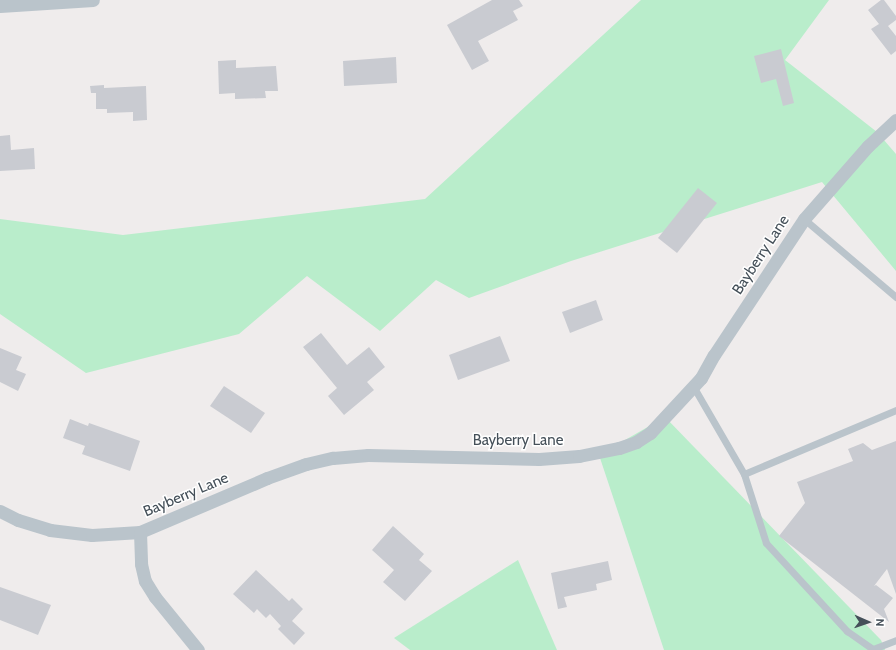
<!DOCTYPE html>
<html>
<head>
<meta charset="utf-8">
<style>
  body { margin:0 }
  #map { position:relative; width:896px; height:650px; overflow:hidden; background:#efecec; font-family:Cabin,sans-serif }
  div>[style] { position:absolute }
  .green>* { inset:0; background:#b9edcb }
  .building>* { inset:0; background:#c9cbd1 }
  .service>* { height:7px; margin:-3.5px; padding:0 3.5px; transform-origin:3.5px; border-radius:3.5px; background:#bac4cb }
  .minor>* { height:13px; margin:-6.5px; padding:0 6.5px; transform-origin:6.5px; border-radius:6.5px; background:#bac4cb }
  span { translate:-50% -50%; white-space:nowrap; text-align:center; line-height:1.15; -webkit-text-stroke:3px #fff; paint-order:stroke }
  .street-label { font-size:15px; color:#455059 }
  .north { position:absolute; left:848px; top:602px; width:40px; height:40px; -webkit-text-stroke:3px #fff; paint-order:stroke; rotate:92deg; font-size:11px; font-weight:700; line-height:16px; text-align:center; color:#455059 }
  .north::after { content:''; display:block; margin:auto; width:14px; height:18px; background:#455059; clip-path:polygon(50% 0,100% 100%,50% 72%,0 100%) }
</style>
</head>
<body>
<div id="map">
  <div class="green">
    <div style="clip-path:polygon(641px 0,829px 0,785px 60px,877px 132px,896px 154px,896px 271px,822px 182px,571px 261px,469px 298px,436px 280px,380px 331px,307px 276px,239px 334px,86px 373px,0 314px,0 219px,123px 235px,425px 199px)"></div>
    <div style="clip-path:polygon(665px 417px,881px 640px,885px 650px,664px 650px,599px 455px)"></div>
    <div style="clip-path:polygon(518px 560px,557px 650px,410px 650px,394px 638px)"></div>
  </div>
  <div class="building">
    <div style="clip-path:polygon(492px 0,519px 0,523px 6px,513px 11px,518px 20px,478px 41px,489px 61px,472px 70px,447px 25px)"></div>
    <div style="clip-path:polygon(881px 0,884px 0,896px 16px,896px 20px,888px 26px,896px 36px,896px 51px,891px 55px,871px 29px,879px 24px,868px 10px)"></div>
    <div style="clip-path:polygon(781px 49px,794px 103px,783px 106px,776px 79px,761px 83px,754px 56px)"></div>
    <div style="clip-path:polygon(396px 57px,397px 83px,344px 86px,343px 61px)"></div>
    <div style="clip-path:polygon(236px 60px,236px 68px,276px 66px,278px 91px,265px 91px,266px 98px,235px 99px,235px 93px,219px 94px,218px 61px)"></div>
    <div style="clip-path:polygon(104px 85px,104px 88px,146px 86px,147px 120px,133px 121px,133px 112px,107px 113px,107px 109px,96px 109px,96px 93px,91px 93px,90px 86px)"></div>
    <div style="clip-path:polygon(10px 135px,11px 150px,34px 148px,35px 169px,0 171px,0 136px)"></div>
    <div style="clip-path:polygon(698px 188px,717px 203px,677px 253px,658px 238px)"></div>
    <div style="clip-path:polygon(596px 300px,603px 320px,570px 333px,562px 312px)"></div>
    <div style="clip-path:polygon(321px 333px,347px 365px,369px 347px,385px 367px,367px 382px,374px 390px,344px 415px,328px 396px,337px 388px,303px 347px)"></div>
    <div style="clip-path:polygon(500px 336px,510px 361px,458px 380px,449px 355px)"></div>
    <div style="clip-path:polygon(0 348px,22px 357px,16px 370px,26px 374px,18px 391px,0 382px)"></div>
    <div style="clip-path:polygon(224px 386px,265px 413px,251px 433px,210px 406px)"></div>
    <div style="clip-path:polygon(70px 419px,88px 426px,89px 423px,140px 441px,130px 471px,82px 454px,85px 446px,63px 438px)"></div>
    <div style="clip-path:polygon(896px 441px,896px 594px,887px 569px,874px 586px,876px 585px,893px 598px,884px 609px,889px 622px,779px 536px,805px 503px,797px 482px,853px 461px,848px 449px,863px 443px,872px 450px)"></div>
    <div style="clip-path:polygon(393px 526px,424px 554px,419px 560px,432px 571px,405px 601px,383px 582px,394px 570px,372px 550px)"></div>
    <div style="clip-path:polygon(608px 561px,612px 580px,596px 584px,597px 590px,564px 597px,567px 607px,558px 609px,551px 573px)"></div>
    <div style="clip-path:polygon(256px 570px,289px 601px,292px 598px,303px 609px,292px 621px,305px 633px,294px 645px,278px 629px,281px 626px,270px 614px,266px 618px,257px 609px,254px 613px,233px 594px)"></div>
    <div style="clip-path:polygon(0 587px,51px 605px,38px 635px,0 620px)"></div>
  </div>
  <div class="service">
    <div style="left:804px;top:219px;width:121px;rotate:40.3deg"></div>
    <div style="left:693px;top:386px;width:102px;rotate:59.9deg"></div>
    <div style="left:744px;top:474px;width:72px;rotate:72.3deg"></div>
    <div style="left:766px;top:543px;width:120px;rotate:47.4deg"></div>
    <div style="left:847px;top:631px;width:32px;rotate:35deg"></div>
    <div style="left:873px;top:649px;width:25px;rotate:-21deg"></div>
    <div style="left:744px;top:474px;width:165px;rotate:-22.8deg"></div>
  </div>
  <div class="minor">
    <div style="left:0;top:6px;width:93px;rotate:-3.7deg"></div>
    <div style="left:0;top:511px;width:20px;rotate:27deg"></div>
    <div style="left:18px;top:520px;width:34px;rotate:17deg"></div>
    <div style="left:50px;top:530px;width:42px;rotate:6.8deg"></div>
    <div style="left:92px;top:535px;width:48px;rotate:-3.6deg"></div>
    <div style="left:140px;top:532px;width:138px;rotate:-23deg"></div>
    <div style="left:267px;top:478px;width:41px;rotate:-19.7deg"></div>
    <div style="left:306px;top:464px;width:28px;rotate:-13deg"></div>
    <div style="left:333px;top:458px;width:35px;rotate:-5deg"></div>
    <div style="left:368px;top:455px;width:171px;rotate:1.3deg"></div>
    <div style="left:539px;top:459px;width:40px;rotate:-4.3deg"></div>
    <div style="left:579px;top:456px;width:41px;rotate:-11.3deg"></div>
    <div style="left:619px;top:448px;width:18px;rotate:-19deg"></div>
    <div style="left:636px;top:442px;width:17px;rotate:-33deg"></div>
    <div style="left:650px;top:433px;width:75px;rotate:-47.2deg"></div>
    <div style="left:701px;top:378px;width:26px;rotate:-61deg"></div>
    <div style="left:714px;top:355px;width:163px;rotate:-56.5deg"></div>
    <div style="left:804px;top:219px;width:97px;rotate:-48.8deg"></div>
    <div style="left:868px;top:146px;width:38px;rotate:-43deg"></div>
    <div style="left:140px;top:532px;width:32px;rotate:88deg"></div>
    <div style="left:141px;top:564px;width:17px;rotate:77deg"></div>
    <div style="left:145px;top:581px;width:19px;rotate:58deg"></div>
    <div style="left:155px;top:597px;width:68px;rotate:50.9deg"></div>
  </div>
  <div class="street-label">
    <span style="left:761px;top:255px;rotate:-57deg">Bayberry Lane</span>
    <span style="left:518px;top:441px">Bayberry Lane</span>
    <span style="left:186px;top:495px;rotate:-23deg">Bayberry Lane</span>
  </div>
  <div class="north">N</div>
</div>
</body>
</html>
